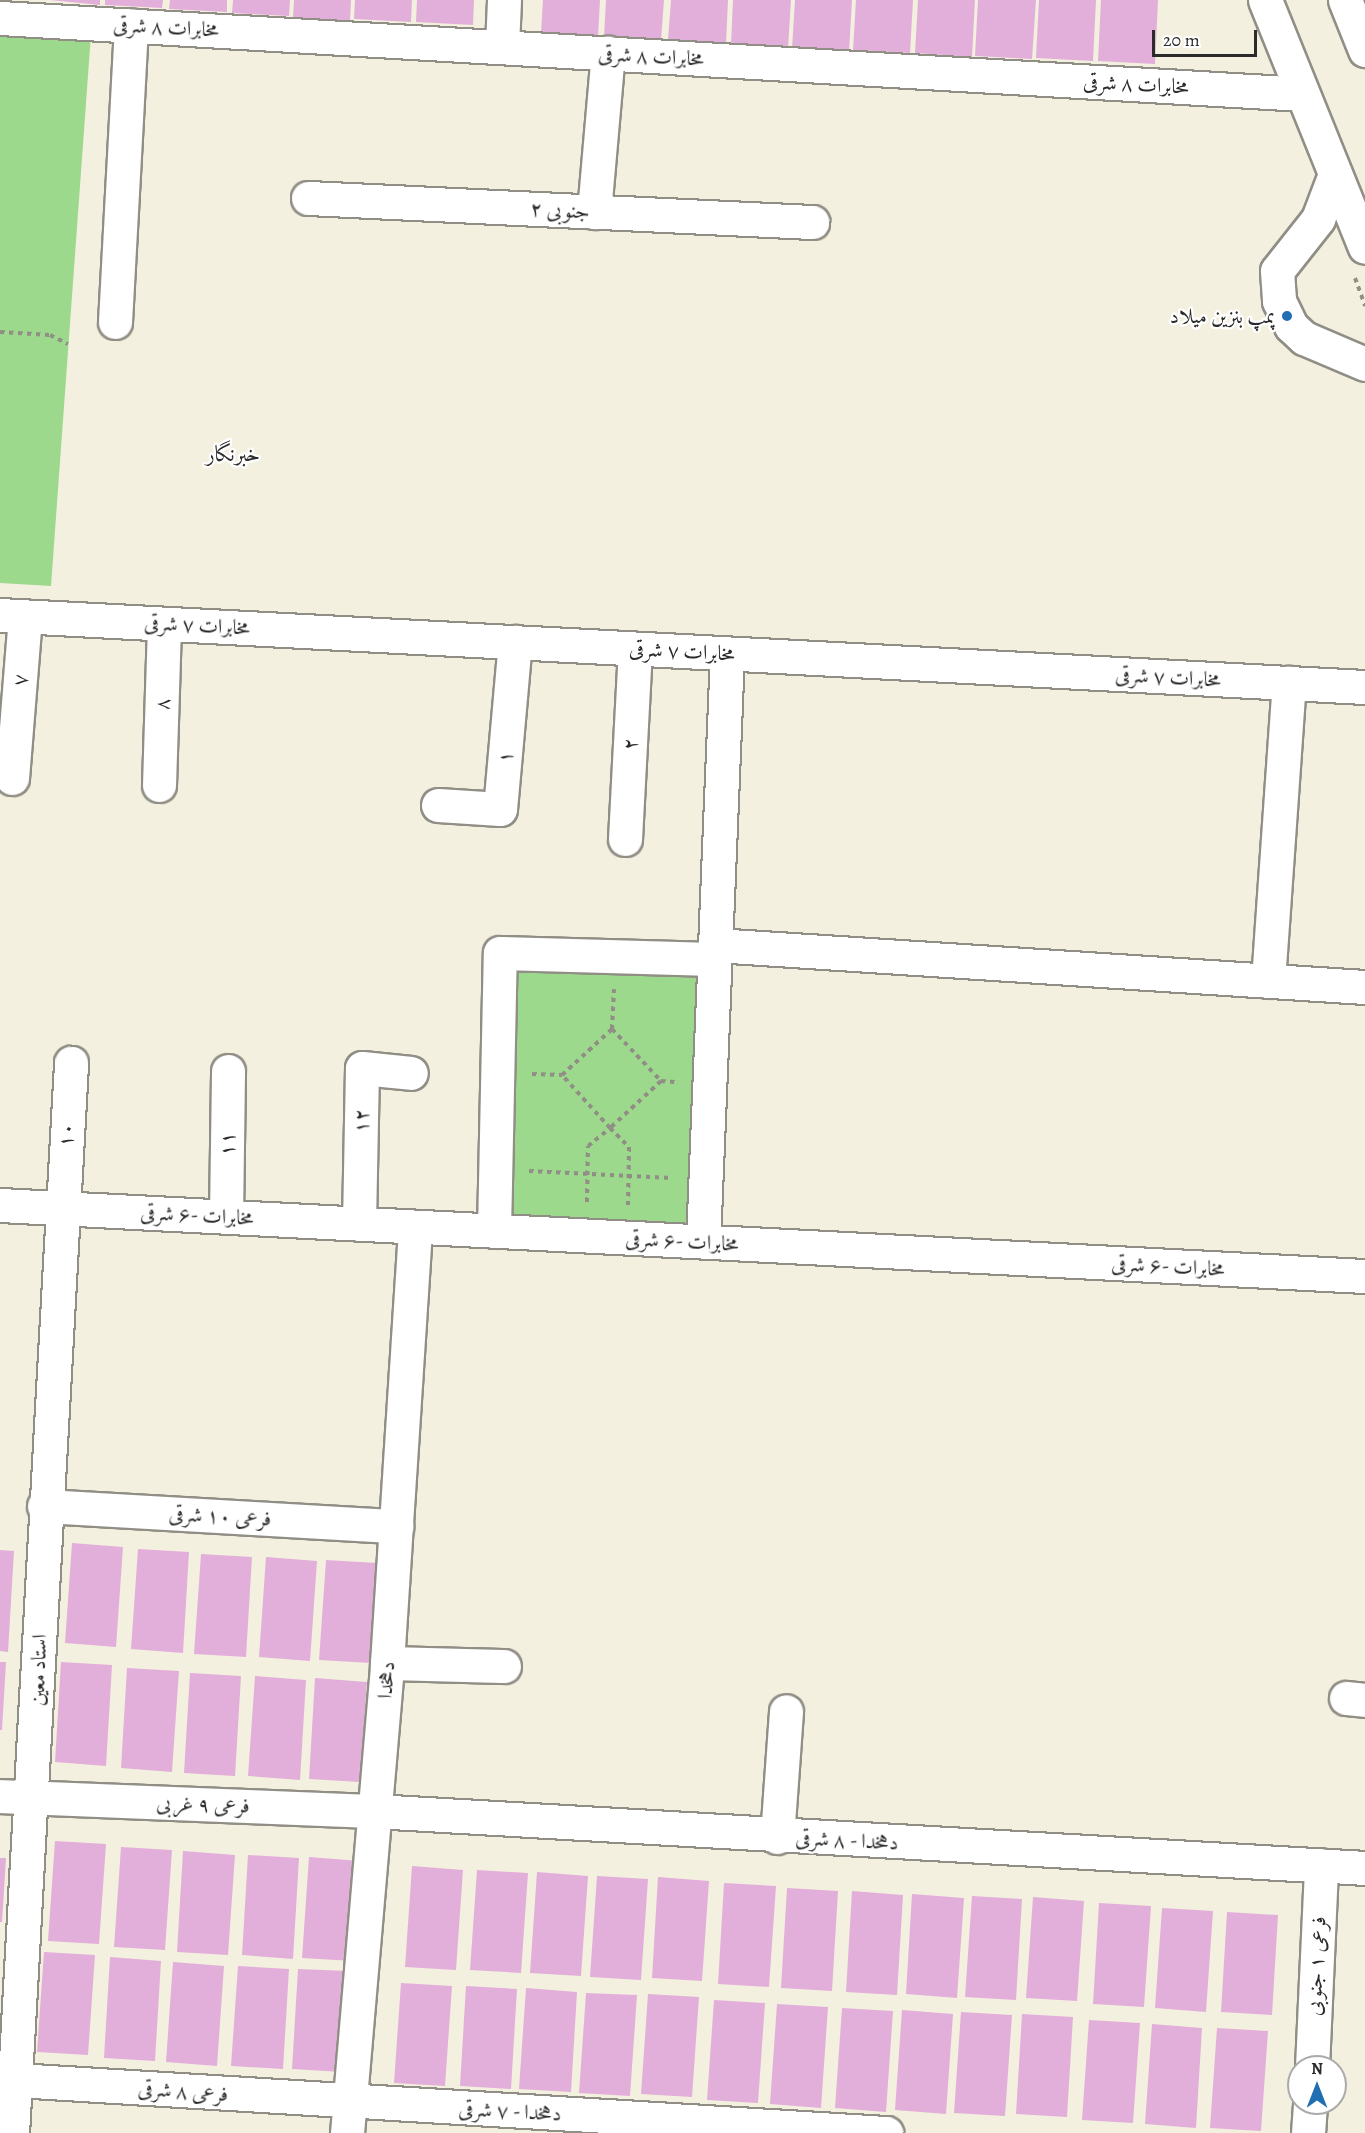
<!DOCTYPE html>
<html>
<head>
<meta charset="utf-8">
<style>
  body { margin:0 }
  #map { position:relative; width:1365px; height:2133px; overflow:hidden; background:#f4f0df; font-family:Alegreya,Amiri,serif }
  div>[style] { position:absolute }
  .green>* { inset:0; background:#9cd98d }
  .building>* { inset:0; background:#e2afda }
  .path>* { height:4px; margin-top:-2px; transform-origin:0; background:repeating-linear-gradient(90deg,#908e85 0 4.5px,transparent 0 9px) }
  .roads { filter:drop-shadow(2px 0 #908e85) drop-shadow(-2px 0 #908e85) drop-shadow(0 2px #908e85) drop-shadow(0 -2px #908e85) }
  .minor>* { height:33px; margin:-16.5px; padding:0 16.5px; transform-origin:16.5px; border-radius:16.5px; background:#fff }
  .major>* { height:33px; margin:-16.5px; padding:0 16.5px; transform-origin:16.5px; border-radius:16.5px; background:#fff }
  .dots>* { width:16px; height:16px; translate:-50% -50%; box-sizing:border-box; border:3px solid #fff; border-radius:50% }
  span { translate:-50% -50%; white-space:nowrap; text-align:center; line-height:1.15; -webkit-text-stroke:4.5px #fff; paint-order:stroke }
  .street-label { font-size:21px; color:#2b2b2b }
  .poi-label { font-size:21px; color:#2b2b2b }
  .right { translate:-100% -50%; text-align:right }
  .neighbourhood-label { font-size:22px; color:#2b2b2b }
  .north { position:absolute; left:1287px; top:2055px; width:60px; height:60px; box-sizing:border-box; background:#fff; border:2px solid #aaa; border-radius:50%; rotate:0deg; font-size:16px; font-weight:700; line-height:24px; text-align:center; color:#2b2b2b }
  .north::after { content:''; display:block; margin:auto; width:21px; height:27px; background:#1f6fb2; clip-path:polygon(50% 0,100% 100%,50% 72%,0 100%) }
  .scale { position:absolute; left:1152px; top:30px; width:105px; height:27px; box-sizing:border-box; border:3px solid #2b2b2b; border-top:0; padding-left:8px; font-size:18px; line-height:21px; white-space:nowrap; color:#2b2b2b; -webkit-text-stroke:4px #fff; paint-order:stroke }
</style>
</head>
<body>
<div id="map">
  <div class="green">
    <div style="clip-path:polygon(0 29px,91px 34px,51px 586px,0 583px)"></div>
    <div style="clip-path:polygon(513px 961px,698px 971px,690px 1225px,507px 1217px)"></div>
  </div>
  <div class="building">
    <div style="clip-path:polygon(50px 0,100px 0,100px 5px)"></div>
    <div style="clip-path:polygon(105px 0,163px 0,162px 8px,105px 5px)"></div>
    <div style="clip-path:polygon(170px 0,227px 0,227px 12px,169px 9px)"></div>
    <div style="clip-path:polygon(233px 0,290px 0,289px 16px,232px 13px)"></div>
    <div style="clip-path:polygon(294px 0,351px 0,350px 21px,293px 18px)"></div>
    <div style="clip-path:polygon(355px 0,412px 0,411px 22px,354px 19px)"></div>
    <div style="clip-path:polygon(417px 0,474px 0,473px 25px,416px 22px)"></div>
    <div style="clip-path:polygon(543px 0,600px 0,598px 36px,541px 33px)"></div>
    <div style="clip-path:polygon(606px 0,664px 0,661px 40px,604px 37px)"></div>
    <div style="clip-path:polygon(671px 0,728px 0,726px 44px,668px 40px)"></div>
    <div style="clip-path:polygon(733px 0,791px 0,788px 48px,731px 44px)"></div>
    <div style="clip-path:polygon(795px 0,852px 0,849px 52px,792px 49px)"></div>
    <div style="clip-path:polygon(856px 0,913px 0,910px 53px,853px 50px)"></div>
    <div style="clip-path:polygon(918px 0,975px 0,972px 57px,915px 53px)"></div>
    <div style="clip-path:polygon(978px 0,1036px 0,1032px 59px,975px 56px)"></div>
    <div style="clip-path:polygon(1039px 0,1096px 0,1093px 61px,1036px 58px)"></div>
    <div style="clip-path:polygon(1101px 0,1158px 0,1155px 64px,1098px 61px)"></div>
    <div style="clip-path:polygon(72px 1543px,123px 1547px,116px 1647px,65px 1643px)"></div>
    <div style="clip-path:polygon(138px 1549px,189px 1552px,183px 1653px,131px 1649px)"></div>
    <div style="clip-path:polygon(0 1550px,14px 1551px,8px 1652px,0 1651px)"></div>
    <div style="clip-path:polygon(201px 1554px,252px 1557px,246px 1657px,194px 1654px)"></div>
    <div style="clip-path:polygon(266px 1557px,317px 1561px,310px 1661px,259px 1657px)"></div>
    <div style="clip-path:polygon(326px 1560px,377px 1563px,371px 1663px,319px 1660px)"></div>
    <div style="clip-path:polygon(0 1662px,6px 1662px,2px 1730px,0 1730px)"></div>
    <div style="clip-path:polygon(61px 1662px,112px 1665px,106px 1766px,55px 1762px)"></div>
    <div style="clip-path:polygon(127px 1668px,179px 1671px,172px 1772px,121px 1768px)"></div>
    <div style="clip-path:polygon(190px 1673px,241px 1676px,235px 1776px,184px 1773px)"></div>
    <div style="clip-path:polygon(255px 1676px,306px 1680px,300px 1780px,248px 1776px)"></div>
    <div style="clip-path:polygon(315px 1678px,367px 1682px,360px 1782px,309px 1779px)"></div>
    <div style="clip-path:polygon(55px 1841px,106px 1844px,99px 1944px,48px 1941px)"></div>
    <div style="clip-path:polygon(121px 1847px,172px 1850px,165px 1950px,114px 1947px)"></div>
    <div style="clip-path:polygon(183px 1851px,235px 1855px,228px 1955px,177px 1952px)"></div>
    <div style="clip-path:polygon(248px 1855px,299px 1858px,293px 1959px,242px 1955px)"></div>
    <div style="clip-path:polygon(309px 1857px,360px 1861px,353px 1961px,302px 1958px)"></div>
    <div style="clip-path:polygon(0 1858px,6px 1858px,2px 1922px,0 1922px)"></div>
    <div style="clip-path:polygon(412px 1866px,463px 1870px,456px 1970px,405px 1967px)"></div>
    <div style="clip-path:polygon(477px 1870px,528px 1873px,521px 1973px,470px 1970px)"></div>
    <div style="clip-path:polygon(537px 1872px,588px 1876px,581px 1976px,530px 1973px)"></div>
    <div style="clip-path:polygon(597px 1876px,648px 1879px,641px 1980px,590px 1977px)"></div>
    <div style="clip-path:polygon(658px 1877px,709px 1881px,702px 1981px,652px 1978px)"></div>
    <div style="clip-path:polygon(724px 1883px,776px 1886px,769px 1987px,718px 1984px)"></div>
    <div style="clip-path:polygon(787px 1888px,838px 1891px,832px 1991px,781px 1988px)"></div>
    <div style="clip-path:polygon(852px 1891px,903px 1895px,897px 1995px,846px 1992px)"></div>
    <div style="clip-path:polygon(912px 1894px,964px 1898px,957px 1998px,906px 1994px)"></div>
    <div style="clip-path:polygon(972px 1896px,1022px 1899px,1016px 2000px,965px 1997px)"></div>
    <div style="clip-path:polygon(1033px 1897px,1084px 1901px,1077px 2001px,1026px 1998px)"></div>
    <div style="clip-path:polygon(1099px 1903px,1151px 1906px,1144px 2007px,1093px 2004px)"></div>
    <div style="clip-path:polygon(1162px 1908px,1213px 1911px,1206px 2012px,1155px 2008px)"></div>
    <div style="clip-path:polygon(1227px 1912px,1278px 1915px,1272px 2015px,1221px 2012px)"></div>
    <div style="clip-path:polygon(44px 1952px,95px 1955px,88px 2055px,37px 2052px)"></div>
    <div style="clip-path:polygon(110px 1957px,161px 1961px,155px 2061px,104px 2058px)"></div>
    <div style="clip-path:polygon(173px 1962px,224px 1966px,217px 2066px,166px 2062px)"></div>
    <div style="clip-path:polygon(238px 1966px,289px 1969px,283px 2069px,231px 2066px)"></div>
    <div style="clip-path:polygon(298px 1969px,349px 1971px,342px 2072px,292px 2069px)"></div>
    <div style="clip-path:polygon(401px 1983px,452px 1986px,445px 2086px,394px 2083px)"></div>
    <div style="clip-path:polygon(466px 1986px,517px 1989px,511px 2089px,460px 2086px)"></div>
    <div style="clip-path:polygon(526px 1988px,577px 1992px,571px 2092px,519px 2089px)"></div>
    <div style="clip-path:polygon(586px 1993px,637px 1995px,630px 2096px,579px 2093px)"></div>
    <div style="clip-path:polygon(648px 1994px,699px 1997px,692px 2097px,641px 2094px)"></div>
    <div style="clip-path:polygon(714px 2000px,765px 2003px,758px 2103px,707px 2100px)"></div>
    <div style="clip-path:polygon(777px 2004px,828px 2007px,821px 2108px,770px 2104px)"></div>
    <div style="clip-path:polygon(842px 2008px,893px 2011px,886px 2112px,835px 2108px)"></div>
    <div style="clip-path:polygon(902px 2010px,953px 2014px,946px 2114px,895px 2110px)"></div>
    <div style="clip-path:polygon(961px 2012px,1012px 2015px,1005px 2116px,954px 2113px)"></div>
    <div style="clip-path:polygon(1022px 2014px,1073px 2017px,1067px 2117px,1016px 2114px)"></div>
    <div style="clip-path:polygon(1089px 2020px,1140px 2023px,1133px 2123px,1082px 2120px)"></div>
    <div style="clip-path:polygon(1152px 2024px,1202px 2028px,1196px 2128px,1145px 2124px)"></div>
    <div style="clip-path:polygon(1217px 2028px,1268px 2031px,1261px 2131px,1210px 2128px)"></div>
  </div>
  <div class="path">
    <div style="left:1355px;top:278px;width:30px;rotate:70deg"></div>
    <div style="left:0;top:332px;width:50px;rotate:3.4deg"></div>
    <div style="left:50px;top:335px;width:20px;rotate:27deg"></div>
    <div style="left:612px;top:1029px;width:71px;rotate:46.7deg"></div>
    <div style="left:661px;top:1081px;width:69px;rotate:137.3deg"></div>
    <div style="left:610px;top:1128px;width:72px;rotate:-132.2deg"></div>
    <div style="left:562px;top:1075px;width:68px;rotate:-42.6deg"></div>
    <div style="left:612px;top:1029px;width:40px;rotate:-87.1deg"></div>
    <div style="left:532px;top:1074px;width:30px;rotate:2deg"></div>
    <div style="left:661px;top:1081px;width:14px;rotate:4deg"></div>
    <div style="left:529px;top:1171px;width:143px;rotate:2.8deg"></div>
    <div style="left:587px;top:1202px;width:56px;rotate:-89deg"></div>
    <div style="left:588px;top:1146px;width:28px;rotate:-39deg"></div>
    <div style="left:610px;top:1128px;width:27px;rotate:45deg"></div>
    <div style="left:629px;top:1147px;width:58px;rotate:91deg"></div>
  </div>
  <div class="roads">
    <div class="minor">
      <div style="left:1265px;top:0;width:266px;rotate:68deg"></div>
      <div style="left:0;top:18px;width:1304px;rotate:3.34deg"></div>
      <div style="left:502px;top:46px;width:46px;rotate:-87.5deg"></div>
      <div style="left:1335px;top:174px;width:48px;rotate:110.7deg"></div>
      <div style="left:1318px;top:219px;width:66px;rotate:128.3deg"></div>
      <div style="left:1277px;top:271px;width:30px;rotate:86deg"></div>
      <div style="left:1279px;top:301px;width:28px;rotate:64deg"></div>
      <div style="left:1291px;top:326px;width:18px;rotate:43deg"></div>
      <div style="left:1304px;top:338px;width:66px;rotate:23.1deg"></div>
      <div style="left:308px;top:198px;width:505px;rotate:2.73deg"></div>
      <div style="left:594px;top:212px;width:160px;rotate:-85deg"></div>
      <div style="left:115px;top:322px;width:297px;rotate:-86.9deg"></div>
      <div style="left:0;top:615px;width:1367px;rotate:3.02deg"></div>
      <div style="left:12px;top:778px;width:162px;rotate:-85.4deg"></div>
      <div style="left:159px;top:785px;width:161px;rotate:-88.2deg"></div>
      <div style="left:438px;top:805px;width:62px;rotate:3.7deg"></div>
      <div style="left:500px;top:809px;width:168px;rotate:-84.9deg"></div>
      <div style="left:625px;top:839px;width:190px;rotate:-87deg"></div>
      <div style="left:715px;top:945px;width:651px;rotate:3.7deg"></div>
      <div style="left:1268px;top:981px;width:299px;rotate:-86deg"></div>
      <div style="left:0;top:1205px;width:1367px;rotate:2.98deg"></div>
      <div style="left:226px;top:1217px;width:146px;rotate:-89.2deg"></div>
      <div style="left:359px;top:1224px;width:156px;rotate:-88.9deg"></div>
      <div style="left:362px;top:1068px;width:49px;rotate:5.8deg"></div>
      <div style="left:494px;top:1231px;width:278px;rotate:-88.8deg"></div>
      <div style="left:500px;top:953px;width:214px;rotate:1.6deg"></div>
      <div style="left:703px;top:1241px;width:587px;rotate:-87.66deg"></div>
      <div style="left:44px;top:1506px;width:353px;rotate:3.3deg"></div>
      <div style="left:387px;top:1663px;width:117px;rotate:1.5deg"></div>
      <div style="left:1346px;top:1698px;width:19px;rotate:6deg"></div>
      <div style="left:0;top:1796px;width:374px;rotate:2.3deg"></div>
      <div style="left:374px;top:1811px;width:993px;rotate:3.29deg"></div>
      <div style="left:777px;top:1837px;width:126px;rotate:-85.9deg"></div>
      <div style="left:1312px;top:2067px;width:202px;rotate:-87.4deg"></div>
      <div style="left:16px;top:2080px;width:872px;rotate:3.49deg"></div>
      <div style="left:12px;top:2133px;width:1072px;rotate:-86.84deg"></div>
      <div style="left:347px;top:2133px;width:472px;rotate:-85.1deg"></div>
      <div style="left:387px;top:1663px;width:437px;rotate:-86.3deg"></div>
      <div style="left:1308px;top:2133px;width:30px;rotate:-86deg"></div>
    </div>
    <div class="major">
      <div style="left:1345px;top:0;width:54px;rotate:68.2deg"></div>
    </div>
  </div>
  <div class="dots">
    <div style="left:1287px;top:316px;background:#1f6fb2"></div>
  </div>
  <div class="street-label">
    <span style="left:166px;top:27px;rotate:3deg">مخابرات ۸ شرقی</span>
    <span style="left:651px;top:56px;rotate:3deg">مخابرات ۸ شرقی</span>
    <span style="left:1136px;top:84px;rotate:3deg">مخابرات ۸ شرقی</span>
    <span style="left:560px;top:210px;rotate:3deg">۲ جنوبی</span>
    <span style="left:197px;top:625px;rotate:3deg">مخابرات ۷ شرقی</span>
    <span style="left:682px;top:651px;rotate:3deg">مخابرات ۷ شرقی</span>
    <span style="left:1168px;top:677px;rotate:3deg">مخابرات ۷ شرقی</span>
    <span style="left:20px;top:680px;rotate:-85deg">۷</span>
    <span style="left:162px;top:704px;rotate:-88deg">۸</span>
    <span style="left:630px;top:744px;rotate:-87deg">۲</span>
    <span style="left:505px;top:757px;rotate:-85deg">۱</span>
    <span style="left:361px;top:1121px;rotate:-89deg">۱۲</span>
    <span style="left:66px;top:1135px;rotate:-86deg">۱۰</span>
    <span style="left:227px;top:1144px;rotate:-89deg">۱۱</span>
    <span style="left:197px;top:1215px;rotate:3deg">مخابرات -۶ شرقی</span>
    <span style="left:682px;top:1241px;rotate:3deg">مخابرات -۶ شرقی</span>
    <span style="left:1168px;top:1266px;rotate:3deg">مخابرات -۶ شرقی</span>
    <span style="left:220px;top:1516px;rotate:3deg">فرعی ۱۰ شرقی</span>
    <span style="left:38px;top:1670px;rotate:-88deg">استاد معین</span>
    <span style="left:386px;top:1680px;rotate:-85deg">دهخدا</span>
    <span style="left:203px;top:1804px;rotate:2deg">فرعی ۹ غربی</span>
    <span style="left:847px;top:1840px;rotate:3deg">دهخدا - ۸ شرقی</span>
    <span style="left:1316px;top:1966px;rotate:-87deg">فرعی ۱ جنوبی</span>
    <span style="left:183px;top:2091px;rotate:4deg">فرعی ۸ شرقی</span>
    <span style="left:510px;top:2111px;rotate:3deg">دهخدا - ۷ شرقی</span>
  </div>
  <div class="poi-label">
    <span class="right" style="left:1275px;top:316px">پمپ بنزین میلاد</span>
  </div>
  <div class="neighbourhood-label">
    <span style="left:233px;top:455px">خبرنگار</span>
  </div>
  <div class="north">N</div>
  <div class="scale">20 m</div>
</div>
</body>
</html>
